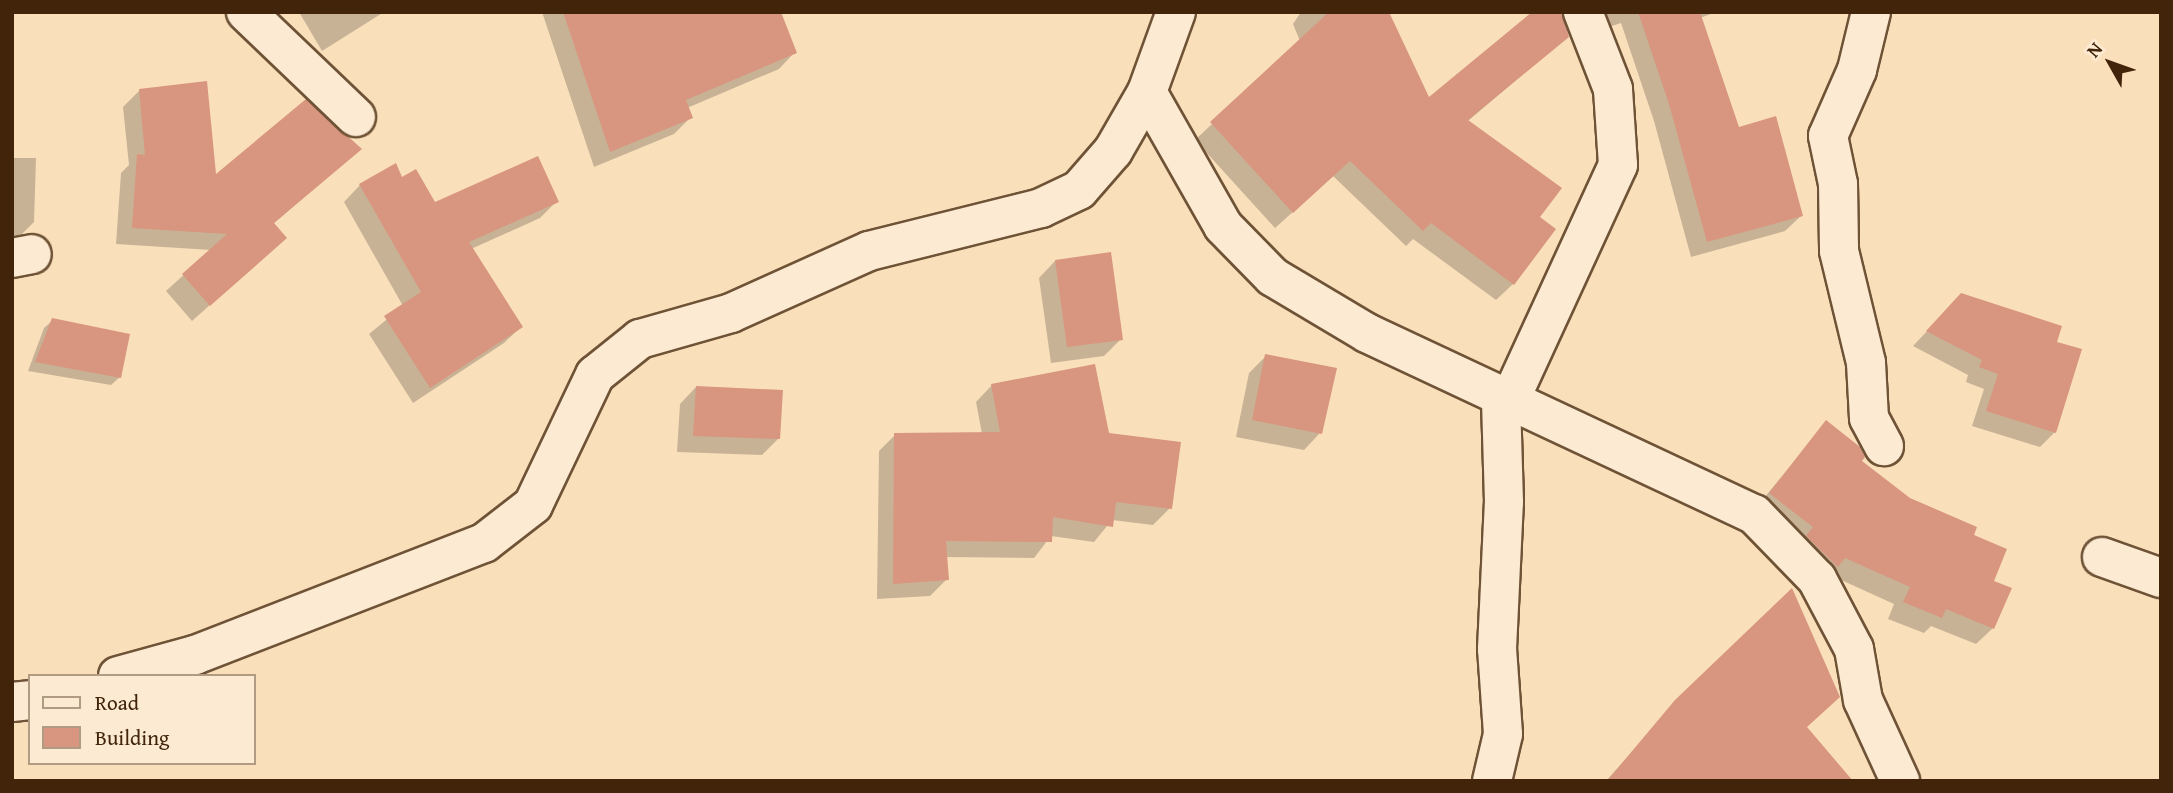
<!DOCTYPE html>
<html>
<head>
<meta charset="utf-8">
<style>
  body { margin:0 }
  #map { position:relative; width:2173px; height:793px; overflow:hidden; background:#fadfbb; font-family:"Gentium Book Plus",serif }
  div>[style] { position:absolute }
  .shadow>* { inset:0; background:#0003 }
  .building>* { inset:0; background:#d8957f }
  .roads { filter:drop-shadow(2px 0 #6f5336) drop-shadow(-2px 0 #6f5336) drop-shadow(0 2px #6f5336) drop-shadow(0 -2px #6f5336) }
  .street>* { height:38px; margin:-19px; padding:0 19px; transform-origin:19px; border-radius:19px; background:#fcead3 }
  span { translate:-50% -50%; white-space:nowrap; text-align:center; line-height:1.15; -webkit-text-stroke:7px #fcead3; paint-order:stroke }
  .frame { position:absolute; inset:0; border:14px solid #41240a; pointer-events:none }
  .legend { position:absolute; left:28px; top:674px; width:228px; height:91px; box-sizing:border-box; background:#fcead3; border:2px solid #b19b83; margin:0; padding:9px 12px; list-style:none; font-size:21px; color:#41240a }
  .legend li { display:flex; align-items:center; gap:14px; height:35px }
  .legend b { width:35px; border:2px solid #b19b83 }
  .north { position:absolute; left:2075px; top:28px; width:70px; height:70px; -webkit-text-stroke:5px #fcead3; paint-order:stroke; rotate:310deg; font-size:19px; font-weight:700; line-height:28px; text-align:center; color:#41240a }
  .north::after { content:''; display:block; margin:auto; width:24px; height:32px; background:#41240a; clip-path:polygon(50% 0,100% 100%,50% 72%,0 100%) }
</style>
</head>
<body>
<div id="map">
  <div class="shadow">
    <div style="clip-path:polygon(299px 12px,384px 12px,322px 51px)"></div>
    <div style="clip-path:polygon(542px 12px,780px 12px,795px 52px,779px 69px,687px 108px,691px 117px,674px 134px,594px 167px)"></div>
    <div style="clip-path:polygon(1301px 12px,1387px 12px,1428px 100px,1563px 40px,1468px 121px,1537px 217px,1513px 284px,1496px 300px,1413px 239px,1406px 246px,1333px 176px,1275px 228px,1195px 140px,1300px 41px,1293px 24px)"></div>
    <div style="clip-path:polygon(1594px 12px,1716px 12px,1700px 18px,1738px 129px,1801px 216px,1785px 231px,1691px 257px,1654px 121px,1621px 23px,1600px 30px)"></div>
    <div style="clip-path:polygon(140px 90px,215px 177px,340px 134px,360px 149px,273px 224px,285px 238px,192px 321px,166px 291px,211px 250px,116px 244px,121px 173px,129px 165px,123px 107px)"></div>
    <div style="clip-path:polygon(12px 158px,36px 158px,34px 222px,18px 238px,12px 238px)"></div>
    <div style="clip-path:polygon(402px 179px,434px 205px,557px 201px,540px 218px,471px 249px,521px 327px,504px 343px,413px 403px,369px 334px,403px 306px,344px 202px,360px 185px)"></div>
    <div style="clip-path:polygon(1055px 261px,1121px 339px,1104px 356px,1051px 363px,1039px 278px)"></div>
    <div style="clip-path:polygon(1947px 310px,2054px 343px,2055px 432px,2040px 447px,1972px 426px,1984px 389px,1966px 382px,1968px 375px,1913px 346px)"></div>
    <div style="clip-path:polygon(53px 320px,120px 377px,111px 385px,28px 371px,44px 328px)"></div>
    <div style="clip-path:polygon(1266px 356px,1320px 433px,1304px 450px,1236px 437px,1249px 373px)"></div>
    <div style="clip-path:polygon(992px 385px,1108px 434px,1170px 508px,1153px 525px,1112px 520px,1094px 542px,1051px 536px,1034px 558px,945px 557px,947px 579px,930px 596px,877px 599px,879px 451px,895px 435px,982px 434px,976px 402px)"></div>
    <div style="clip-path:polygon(696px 387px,778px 439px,762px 455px,677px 452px,680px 404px)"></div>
    <div style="clip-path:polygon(1826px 423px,1859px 462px,1909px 500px,1972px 536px,1991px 582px,1993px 628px,1976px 644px,1931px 626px,1924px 633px,1888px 619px,1894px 604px,1828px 574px,1754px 510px)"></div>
    <div style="clip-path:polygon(1677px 701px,1805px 728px,1851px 781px,1606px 781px)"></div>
  </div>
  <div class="building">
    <div style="clip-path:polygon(563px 12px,781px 12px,797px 53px,686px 100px,693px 118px,610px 152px)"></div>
    <div style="clip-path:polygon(1329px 12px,1389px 12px,1429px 97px,1532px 12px,1562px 12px,1569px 37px,1468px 120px,1562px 188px,1540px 217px,1556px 229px,1514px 285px,1431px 223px,1423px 231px,1350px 161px,1293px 213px,1210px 122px)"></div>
    <div style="clip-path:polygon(1638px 12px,1700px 12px,1739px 127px,1776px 116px,1803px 216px,1707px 242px,1669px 104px)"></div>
    <div style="clip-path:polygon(207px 81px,216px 174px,306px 99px,362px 149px,274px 223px,287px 238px,210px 306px,182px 274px,227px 234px,132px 228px,137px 154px,145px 155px,139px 89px)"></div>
    <div style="clip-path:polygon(538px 156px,559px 202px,469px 242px,523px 327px,430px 388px,384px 316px,421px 292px,359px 184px,396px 163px,402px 177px,416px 169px,435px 202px)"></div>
    <div style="clip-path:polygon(1111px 252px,1123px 340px,1067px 347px,1055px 260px)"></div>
    <div style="clip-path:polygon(1961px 293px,2062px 326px,2057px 342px,2082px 349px,2056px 433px,1986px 411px,1998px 374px,1979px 367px,1982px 360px,1926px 331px)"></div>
    <div style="clip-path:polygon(52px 318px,130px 334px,121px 378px,35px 362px)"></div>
    <div style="clip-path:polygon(1265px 354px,1337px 368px,1322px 434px,1252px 420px)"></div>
    <div style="clip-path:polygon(1095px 364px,1109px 433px,1181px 442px,1172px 509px,1116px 502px,1113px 527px,1053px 517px,1052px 542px,946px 541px,949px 580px,893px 584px,894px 433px,1000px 432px,991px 384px)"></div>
    <div style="clip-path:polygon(696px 386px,783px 390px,780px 439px,693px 436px)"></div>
    <div style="clip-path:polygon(1826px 420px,1860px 447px,1865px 457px,1862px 461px,1910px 498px,1977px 527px,1974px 535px,2007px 549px,1994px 581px,2012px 588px,1994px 629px,1946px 609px,1942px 618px,1903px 602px,1910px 587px,1845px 558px,1838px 567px,1806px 536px,1813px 527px,1769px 493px)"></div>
    <div style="clip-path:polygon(1792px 588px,1840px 697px,1807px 727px,1853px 781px,1607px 781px,1675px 700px)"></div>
  </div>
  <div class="roads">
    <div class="street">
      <div style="left:246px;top:12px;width:152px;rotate:43.7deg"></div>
      <div style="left:1871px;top:12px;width:60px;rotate:103.6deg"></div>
      <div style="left:1857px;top:70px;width:72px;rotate:113.7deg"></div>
      <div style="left:1828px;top:136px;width:49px;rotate:78.2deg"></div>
      <div style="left:1838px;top:184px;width:67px;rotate:89.1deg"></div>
      <div style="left:1839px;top:251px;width:115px;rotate:76.4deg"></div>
      <div style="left:1866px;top:363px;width:55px;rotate:86.9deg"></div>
      <div style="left:1869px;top:418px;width:32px;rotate:62deg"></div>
      <div style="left:1147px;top:92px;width:154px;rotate:60.4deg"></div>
      <div style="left:1223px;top:226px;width:71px;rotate:45.6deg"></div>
      <div style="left:1273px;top:277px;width:109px;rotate:30.8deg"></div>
      <div style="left:1367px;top:333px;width:427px;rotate:25.1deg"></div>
      <div style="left:1754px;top:514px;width:91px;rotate:45.9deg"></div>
      <div style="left:1817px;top:579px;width:79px;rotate:62.1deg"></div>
      <div style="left:1854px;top:649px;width:52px;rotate:80deg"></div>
      <div style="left:1863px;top:700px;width:89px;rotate:65.4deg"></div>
      <div style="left:12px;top:258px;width:20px;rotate:-11deg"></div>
      <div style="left:1509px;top:402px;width:261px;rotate:-65.3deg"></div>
      <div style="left:1618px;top:165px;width:76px;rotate:-93.8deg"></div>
      <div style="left:1613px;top:89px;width:83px;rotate:-111.3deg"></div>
      <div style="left:2102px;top:557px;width:63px;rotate:19.6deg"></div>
      <div style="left:118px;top:676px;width:80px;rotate:-15.3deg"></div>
      <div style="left:195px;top:655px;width:310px;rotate:-21.2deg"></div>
      <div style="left:484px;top:543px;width:62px;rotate:-37.8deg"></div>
      <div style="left:533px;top:505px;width:144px;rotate:-64.5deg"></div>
      <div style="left:595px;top:375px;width:58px;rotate:-38.7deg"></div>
      <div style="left:640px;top:339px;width:95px;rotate:-15.9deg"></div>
      <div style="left:731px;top:313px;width:151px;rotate:-24.2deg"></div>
      <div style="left:869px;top:251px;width:177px;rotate:-14deg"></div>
      <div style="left:1041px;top:208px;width:42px;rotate:-25.3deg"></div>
      <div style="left:1079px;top:190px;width:52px;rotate:-48.9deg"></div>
      <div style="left:1113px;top:151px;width:68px;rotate:-60deg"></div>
      <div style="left:1147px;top:92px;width:85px;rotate:-70.1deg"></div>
      <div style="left:12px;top:702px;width:18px;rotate:-6deg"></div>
      <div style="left:1492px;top:781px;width:48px;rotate:-76.8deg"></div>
      <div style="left:1503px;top:734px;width:85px;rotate:-94deg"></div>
      <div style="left:1497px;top:649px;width:147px;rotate:-87.3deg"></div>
      <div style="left:1504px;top:502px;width:104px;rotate:-91.7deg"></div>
    </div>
  </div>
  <div class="frame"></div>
  <ul class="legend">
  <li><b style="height:9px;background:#fcead3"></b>Road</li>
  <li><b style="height:19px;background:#d8957f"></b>Building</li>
  </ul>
  <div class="north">N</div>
</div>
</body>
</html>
